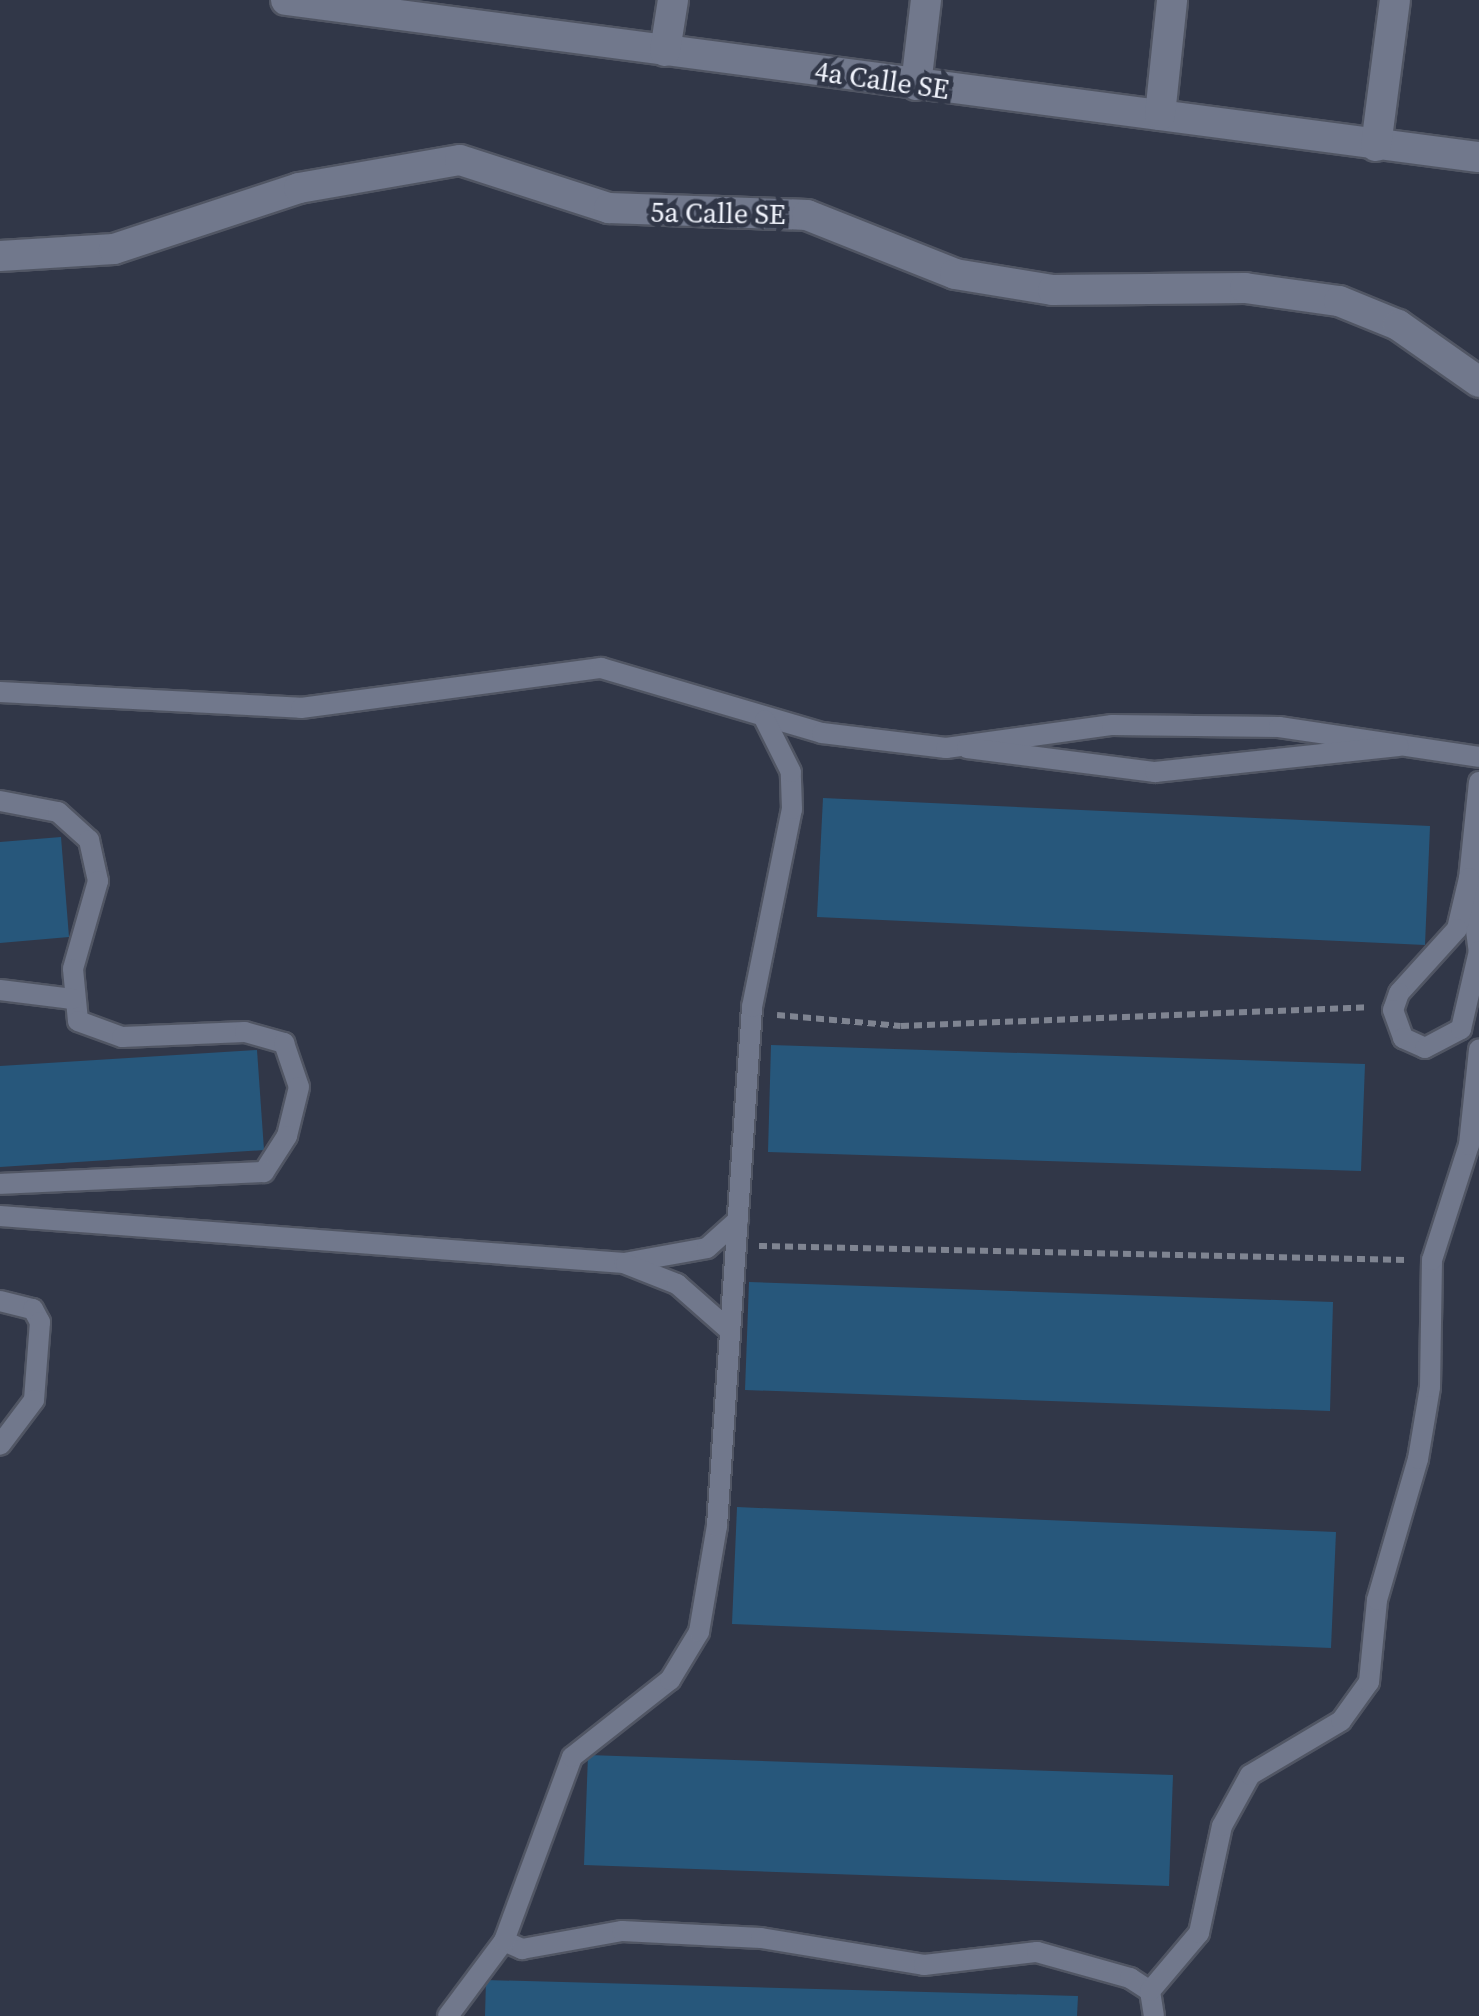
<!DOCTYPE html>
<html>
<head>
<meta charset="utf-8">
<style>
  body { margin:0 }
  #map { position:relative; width:1479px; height:2016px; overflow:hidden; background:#313748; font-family:"Source Serif 4",serif }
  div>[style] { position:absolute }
  .building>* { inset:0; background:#27577b }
  .path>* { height:6px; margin-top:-3px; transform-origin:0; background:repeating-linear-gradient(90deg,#7f8491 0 8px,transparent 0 13px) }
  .roads { filter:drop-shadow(2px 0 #515664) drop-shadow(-2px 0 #515664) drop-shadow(0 2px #515664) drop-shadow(0 -2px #515664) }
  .lane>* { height:20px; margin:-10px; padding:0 10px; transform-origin:10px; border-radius:10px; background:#71788c }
  .street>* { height:30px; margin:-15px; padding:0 15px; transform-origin:15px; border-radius:15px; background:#71788c }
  span { translate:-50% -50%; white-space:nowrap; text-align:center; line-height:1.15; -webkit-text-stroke:9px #313748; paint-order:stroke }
  .street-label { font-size:28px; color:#f1f4fd }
</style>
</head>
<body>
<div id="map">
  <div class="building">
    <div style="clip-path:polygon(823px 798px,1430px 826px,1425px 945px,817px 917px)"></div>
    <div style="clip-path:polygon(61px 837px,69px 937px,0 943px,0 842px)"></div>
    <div style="clip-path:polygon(771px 1045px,1365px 1064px,1361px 1171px,768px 1152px)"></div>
    <div style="clip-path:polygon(257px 1050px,264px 1150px,0 1167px,0 1066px)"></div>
    <div style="clip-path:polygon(749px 1282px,1333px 1302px,1330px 1411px,745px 1390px)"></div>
    <div style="clip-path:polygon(737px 1507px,1336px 1532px,1331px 1648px,732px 1624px)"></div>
    <div style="clip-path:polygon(588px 1755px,1173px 1775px,1169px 1886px,584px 1865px)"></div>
    <div style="clip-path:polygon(486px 1980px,1078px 1996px,1077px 2016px,485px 2016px)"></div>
  </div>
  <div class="path">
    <div style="left:777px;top:1015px;width:124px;rotate:5.1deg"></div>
    <div style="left:901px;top:1026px;width:467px;rotate:-2.3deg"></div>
    <div style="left:759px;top:1246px;width:647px;rotate:1.24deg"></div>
  </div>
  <div class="roads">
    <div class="lane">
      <div style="left:0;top:692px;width:301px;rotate:3deg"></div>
      <div style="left:301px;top:708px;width:303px;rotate:-7.6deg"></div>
      <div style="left:601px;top:668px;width:230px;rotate:16.4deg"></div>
      <div style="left:822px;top:733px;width:125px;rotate:6.9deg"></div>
      <div style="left:946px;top:748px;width:168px;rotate:-7.9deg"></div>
      <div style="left:1112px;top:725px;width:167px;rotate:0.7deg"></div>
      <div style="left:1279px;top:727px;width:202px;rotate:8.5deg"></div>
      <div style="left:967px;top:748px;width:190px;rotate:7.3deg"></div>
      <div style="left:1155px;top:772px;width:245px;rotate:-6.1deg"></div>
      <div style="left:1479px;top:782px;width:97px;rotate:95.9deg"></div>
      <div style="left:1469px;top:878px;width:76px;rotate:82.4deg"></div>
      <div style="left:0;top:801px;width:59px;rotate:10.7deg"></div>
      <div style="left:58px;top:812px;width:42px;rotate:42.1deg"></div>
      <div style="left:89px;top:840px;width:42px;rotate:77.6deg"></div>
      <div style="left:98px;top:881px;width:91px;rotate:105.9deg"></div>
      <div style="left:73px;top:969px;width:52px;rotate:84.5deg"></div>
      <div style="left:78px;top:1021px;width:47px;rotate:20deg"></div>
      <div style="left:122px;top:1037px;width:123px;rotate:-2.3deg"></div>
      <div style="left:245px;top:1032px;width:41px;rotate:15.8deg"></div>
      <div style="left:284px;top:1043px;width:46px;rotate:71.2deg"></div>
      <div style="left:299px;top:1087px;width:50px;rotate:103.8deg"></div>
      <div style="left:287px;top:1136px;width:43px;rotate:122.6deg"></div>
      <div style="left:264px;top:1172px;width:264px;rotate:177.4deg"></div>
      <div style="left:1469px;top:878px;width:52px;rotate:103.2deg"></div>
      <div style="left:1457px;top:929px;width:86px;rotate:132.2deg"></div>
      <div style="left:1399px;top:993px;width:18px;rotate:109deg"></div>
      <div style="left:1393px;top:1010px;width:30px;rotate:70deg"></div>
      <div style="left:1403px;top:1038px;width:24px;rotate:24deg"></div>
      <div style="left:1425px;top:1048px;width:41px;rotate:-27.8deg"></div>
      <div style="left:1461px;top:1029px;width:80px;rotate:-77deg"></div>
      <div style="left:0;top:990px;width:73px;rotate:7.1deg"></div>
      <div style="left:0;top:1216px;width:626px;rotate:4.31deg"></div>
      <div style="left:624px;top:1263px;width:84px;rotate:-10.2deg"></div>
      <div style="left:707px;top:1248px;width:42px;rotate:-42.1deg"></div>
      <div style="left:626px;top:1264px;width:55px;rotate:21.4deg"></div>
      <div style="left:677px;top:1284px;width:68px;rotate:41.4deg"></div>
      <div style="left:0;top:1301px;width:34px;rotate:14deg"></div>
      <div style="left:33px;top:1309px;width:15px;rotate:62deg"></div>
      <div style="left:40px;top:1322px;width:78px;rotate:94.4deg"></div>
      <div style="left:34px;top:1400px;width:56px;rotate:127.1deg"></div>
      <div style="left:504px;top:1941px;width:20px;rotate:24deg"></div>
      <div style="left:522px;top:1949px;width:102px;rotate:-10.2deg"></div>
      <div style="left:622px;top:1931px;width:139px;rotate:2.9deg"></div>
      <div style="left:761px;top:1938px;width:165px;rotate:9.4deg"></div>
      <div style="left:924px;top:1965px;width:114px;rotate:-6.6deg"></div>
      <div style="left:1037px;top:1952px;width:97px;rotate:15.6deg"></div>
      <div style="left:1130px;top:1978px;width:24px;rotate:33deg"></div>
      <div style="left:1150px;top:1991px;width:25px;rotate:81deg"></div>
      <div style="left:1150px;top:1991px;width:76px;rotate:-49.8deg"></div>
      <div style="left:1199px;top:1933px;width:109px;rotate:-77.9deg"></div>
      <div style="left:1222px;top:1826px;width:58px;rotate:-61.2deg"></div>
      <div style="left:1250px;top:1775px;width:106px;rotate:-30.7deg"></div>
      <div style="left:1341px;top:1721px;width:48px;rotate:-54.3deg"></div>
      <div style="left:1369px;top:1682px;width:82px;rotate:-84.4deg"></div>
      <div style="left:1377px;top:1600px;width:147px;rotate:-73.8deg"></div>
      <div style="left:1418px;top:1459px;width:73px;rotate:-80.5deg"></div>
      <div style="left:1430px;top:1387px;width:127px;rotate:-89.1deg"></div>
      <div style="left:1432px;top:1260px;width:121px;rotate:-72.2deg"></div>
      <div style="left:1469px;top:1145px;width:96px;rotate:-84deg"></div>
      <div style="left:448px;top:2016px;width:94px;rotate:-53.3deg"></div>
      <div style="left:504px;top:1941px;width:196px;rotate:-69.7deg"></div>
      <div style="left:572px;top:1757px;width:125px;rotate:-38.2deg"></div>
      <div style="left:670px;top:1680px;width:56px;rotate:-58.9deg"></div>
      <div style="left:699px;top:1632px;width:108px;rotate:-80.4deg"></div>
      <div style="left:717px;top:1526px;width:520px;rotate:-86.14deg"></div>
      <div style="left:752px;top:1007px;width:202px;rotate:-78.6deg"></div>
      <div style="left:792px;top:809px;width:37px;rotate:-92deg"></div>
      <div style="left:791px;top:772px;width:58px;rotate:-116.6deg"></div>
    </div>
    <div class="street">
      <div style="left:286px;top:0;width:1203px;rotate:7.5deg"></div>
      <div style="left:665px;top:51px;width:52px;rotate:-81.1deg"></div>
      <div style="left:916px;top:85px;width:86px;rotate:-83.3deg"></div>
      <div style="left:1160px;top:115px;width:116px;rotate:-84deg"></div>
      <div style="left:1376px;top:146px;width:147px;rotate:-82.6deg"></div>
      <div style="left:0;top:256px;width:114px;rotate:-3.5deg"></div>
      <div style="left:114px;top:249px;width:195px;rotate:-18.2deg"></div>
      <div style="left:299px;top:188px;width:163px;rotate:-9.9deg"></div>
      <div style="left:460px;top:160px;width:157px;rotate:17.9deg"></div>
      <div style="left:609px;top:208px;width:198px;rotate:2deg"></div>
      <div style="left:807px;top:215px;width:159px;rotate:21.7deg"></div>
      <div style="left:955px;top:274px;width:99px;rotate:9.3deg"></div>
      <div style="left:1053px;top:290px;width:192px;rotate:-0.6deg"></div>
      <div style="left:1245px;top:288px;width:95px;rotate:7.9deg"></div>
      <div style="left:1339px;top:301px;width:64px;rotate:22.1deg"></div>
      <div style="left:1398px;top:325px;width:99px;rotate:35.1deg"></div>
    </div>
  </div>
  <div class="street-label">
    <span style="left:882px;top:80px;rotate:8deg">4a Calle SE</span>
    <span style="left:718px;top:213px;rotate:1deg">5a Calle SE</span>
  </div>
</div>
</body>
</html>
